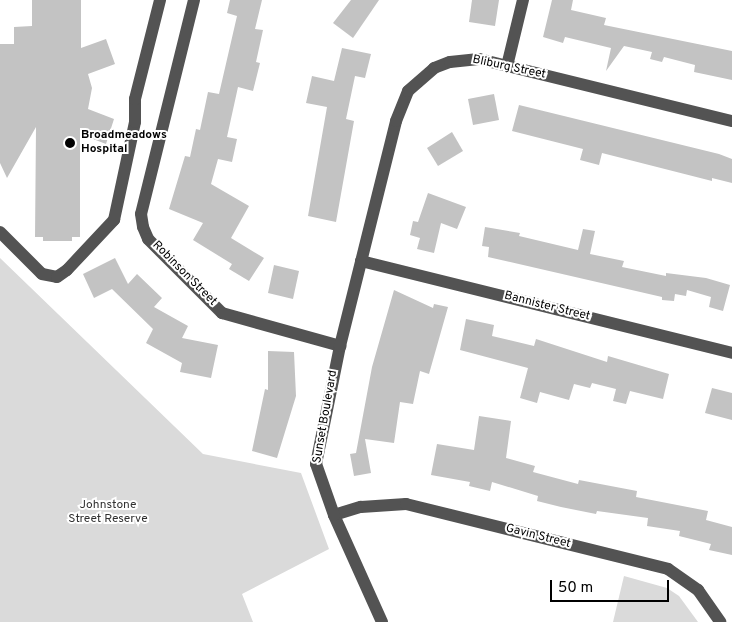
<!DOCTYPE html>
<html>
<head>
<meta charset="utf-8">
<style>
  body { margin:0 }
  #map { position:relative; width:732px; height:622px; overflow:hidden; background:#fff; font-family:Overpass,sans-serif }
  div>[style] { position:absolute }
  .green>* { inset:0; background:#dadada }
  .building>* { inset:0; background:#c3c3c3 }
  .minor>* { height:12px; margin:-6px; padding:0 6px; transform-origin:6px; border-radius:6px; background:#535353 }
  .dots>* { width:14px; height:14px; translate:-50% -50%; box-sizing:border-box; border:2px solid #fff; border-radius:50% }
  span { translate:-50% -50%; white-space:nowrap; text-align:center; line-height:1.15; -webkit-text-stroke:4px #fff; paint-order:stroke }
  .street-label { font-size:12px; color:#000 }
  .poi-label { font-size:12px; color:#000; font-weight:700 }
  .left { translate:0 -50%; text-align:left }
  .park-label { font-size:12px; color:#313131 }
  .scale { position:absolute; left:550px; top:580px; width:119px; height:22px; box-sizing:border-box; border:2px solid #000; border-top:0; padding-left:6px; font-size:15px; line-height:18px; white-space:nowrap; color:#000; -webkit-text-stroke:4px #fff; paint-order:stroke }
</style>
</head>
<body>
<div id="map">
  <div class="green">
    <div style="clip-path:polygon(0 258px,203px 454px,301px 473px,329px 549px,242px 594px,253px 622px,0 622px)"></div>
    <div style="clip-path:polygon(624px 576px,667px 588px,679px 596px,698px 622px,613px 622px)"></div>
  </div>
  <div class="building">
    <div style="clip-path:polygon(32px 0,81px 0,81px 48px,106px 39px,115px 64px,88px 74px,92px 88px,88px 109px,114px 119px,106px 144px,80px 134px,80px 237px,72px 237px,72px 241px,43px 241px,43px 237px,35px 237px,36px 127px,7px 178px,0 163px,0 44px,14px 44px,14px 27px,32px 26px)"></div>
    <div style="clip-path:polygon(230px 0,262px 0,255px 29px,263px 30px,256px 62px,260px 63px,253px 91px,238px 87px,227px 137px,237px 139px,232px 162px,218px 159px,211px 184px,249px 206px,231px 238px,264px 258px,249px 281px,229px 269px,232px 264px,193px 240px,203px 223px,169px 209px,185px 156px,190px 157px,196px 129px,200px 130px,208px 92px,219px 94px,237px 16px,227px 13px)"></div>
    <div style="clip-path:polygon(351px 0,379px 0,353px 38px,333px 23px)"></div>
    <div style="clip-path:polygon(472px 0,499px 0,495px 26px,469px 22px)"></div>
    <div style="clip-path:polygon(552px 0,573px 0,571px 10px,606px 18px,604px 25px,732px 51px,732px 80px,694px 72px,695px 65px,664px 57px,662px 62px,650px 59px,652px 52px,624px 46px,606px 71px,611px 48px,565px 37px,563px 43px,543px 37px)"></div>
    <div style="clip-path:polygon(342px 48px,371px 54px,365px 78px,355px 76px,346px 119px,354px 121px,336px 222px,308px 216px,327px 107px,306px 103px,312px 76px,334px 81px)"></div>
    <div style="clip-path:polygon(494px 94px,499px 120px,473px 125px,468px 99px)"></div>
    <div style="clip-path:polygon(519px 105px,719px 154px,732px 159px,732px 183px,712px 178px,712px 181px,602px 153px,599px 165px,580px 160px,583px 149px,512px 131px)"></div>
    <div style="clip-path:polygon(452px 132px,463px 151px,438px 166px,427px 148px)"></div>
    <div style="clip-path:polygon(428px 193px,466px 207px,457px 229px,441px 223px,434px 253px,417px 249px,420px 238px,410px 235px,413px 221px,418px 222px)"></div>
    <div style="clip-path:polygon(485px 227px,520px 233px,519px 236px,578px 250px,583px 229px,595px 231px,590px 254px,624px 261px,622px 267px,666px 276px,666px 273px,706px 278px,730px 285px,723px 311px,709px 307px,711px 297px,687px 290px,686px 296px,675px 294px,674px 301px,662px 300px,662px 297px,488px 257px,489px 247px,482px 246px)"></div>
    <div style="clip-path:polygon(115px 258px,128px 284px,137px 274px,162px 298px,154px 307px,188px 326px,182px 338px,218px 345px,211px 378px,180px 372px,182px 363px,146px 343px,153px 329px,112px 289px,94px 298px,83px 274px)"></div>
    <div style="clip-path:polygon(274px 265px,299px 271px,293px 299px,268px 293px)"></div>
    <div style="clip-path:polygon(394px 290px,433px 308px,434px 304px,448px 307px,429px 374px,420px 371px,413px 404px,400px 402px,394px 443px,365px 439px,371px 473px,354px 476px,350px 454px,356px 453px,372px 367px)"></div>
    <div style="clip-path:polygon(466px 319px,494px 325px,492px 336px,534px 346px,536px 339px,607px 362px,608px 356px,669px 374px,663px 399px,630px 391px,626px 404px,613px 401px,616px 389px,592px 383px,590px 388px,574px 384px,569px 400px,540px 392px,537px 403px,520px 398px,528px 368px,460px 350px)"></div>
    <div style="clip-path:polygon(268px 351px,294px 352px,296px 396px,277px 458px,252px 451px,265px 389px,268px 390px)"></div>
    <div style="clip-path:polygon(712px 388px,732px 393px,732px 420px,705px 413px)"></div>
    <div style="clip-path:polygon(479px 416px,511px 421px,506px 458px,535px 466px,533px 472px,578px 484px,579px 480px,637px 491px,636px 497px,708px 511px,706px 520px,732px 527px,732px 555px,709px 550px,711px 544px,679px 536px,680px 531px,647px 526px,648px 518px,597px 511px,596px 514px,561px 507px,537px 501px,538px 496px,492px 482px,490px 491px,469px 486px,470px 482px,431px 475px,437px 444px,474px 450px)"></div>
  </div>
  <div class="minor">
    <div style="left:194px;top:0;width:220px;rotate:103.9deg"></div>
    <div style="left:141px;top:214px;width:13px;rotate:81deg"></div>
    <div style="left:143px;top:227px;width:13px;rotate:67deg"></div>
    <div style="left:148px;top:239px;width:105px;rotate:45deg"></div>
    <div style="left:222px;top:313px;width:123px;rotate:15.6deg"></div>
    <div style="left:507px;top:66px;width:68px;rotate:-76.4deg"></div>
    <div style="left:0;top:232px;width:59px;rotate:45deg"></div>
    <div style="left:42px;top:274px;width:15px;rotate:11deg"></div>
    <div style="left:57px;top:277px;width:12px;rotate:-35deg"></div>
    <div style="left:67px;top:270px;width:69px;rotate:-46.8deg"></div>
    <div style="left:114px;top:220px;width:100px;rotate:-77.9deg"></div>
    <div style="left:135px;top:122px;width:23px;rotate:-90deg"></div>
    <div style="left:135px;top:99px;width:102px;rotate:-75.8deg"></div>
    <div style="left:361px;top:261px;width:382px;rotate:13.9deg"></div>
    <div style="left:334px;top:515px;width:28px;rotate:-17deg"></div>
    <div style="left:361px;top:507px;width:45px;rotate:-3.8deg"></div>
    <div style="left:406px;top:504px;width:270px;rotate:13.9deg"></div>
    <div style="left:668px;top:569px;width:37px;rotate:35deg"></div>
    <div style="left:698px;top:590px;width:39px;rotate:55deg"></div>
    <div style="left:382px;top:622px;width:117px;rotate:-114.2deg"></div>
    <div style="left:334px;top:515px;width:54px;rotate:-109.4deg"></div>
    <div style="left:316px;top:464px;width:120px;rotate:-78.5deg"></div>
    <div style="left:340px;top:346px;width:232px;rotate:-76deg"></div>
    <div style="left:396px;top:121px;width:32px;rotate:-68deg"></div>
    <div style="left:408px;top:91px;width:35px;rotate:-41deg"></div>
    <div style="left:434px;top:68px;width:17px;rotate:-21deg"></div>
    <div style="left:450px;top:62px;width:29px;rotate:-6deg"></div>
    <div style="left:479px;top:59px;width:260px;rotate:13.8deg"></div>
  </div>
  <div class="dots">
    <div style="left:70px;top:143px;background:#000"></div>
  </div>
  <div class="street-label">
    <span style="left:509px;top:68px;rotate:12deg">Bliburg Street</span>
    <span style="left:184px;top:274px;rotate:45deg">Robinson Street</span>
    <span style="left:547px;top:307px;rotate:14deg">Bannister Street</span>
    <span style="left:326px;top:417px;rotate:-80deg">Sunset Boulevard</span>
    <span style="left:538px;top:537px;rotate:14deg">Gavin Street</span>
  </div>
  <div class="poi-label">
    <span class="left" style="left:81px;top:143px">Broadmeadows<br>Hospital</span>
  </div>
  <div class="park-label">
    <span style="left:108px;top:513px">Johnstone<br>Street Reserve</span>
  </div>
  <div class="scale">50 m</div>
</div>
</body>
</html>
